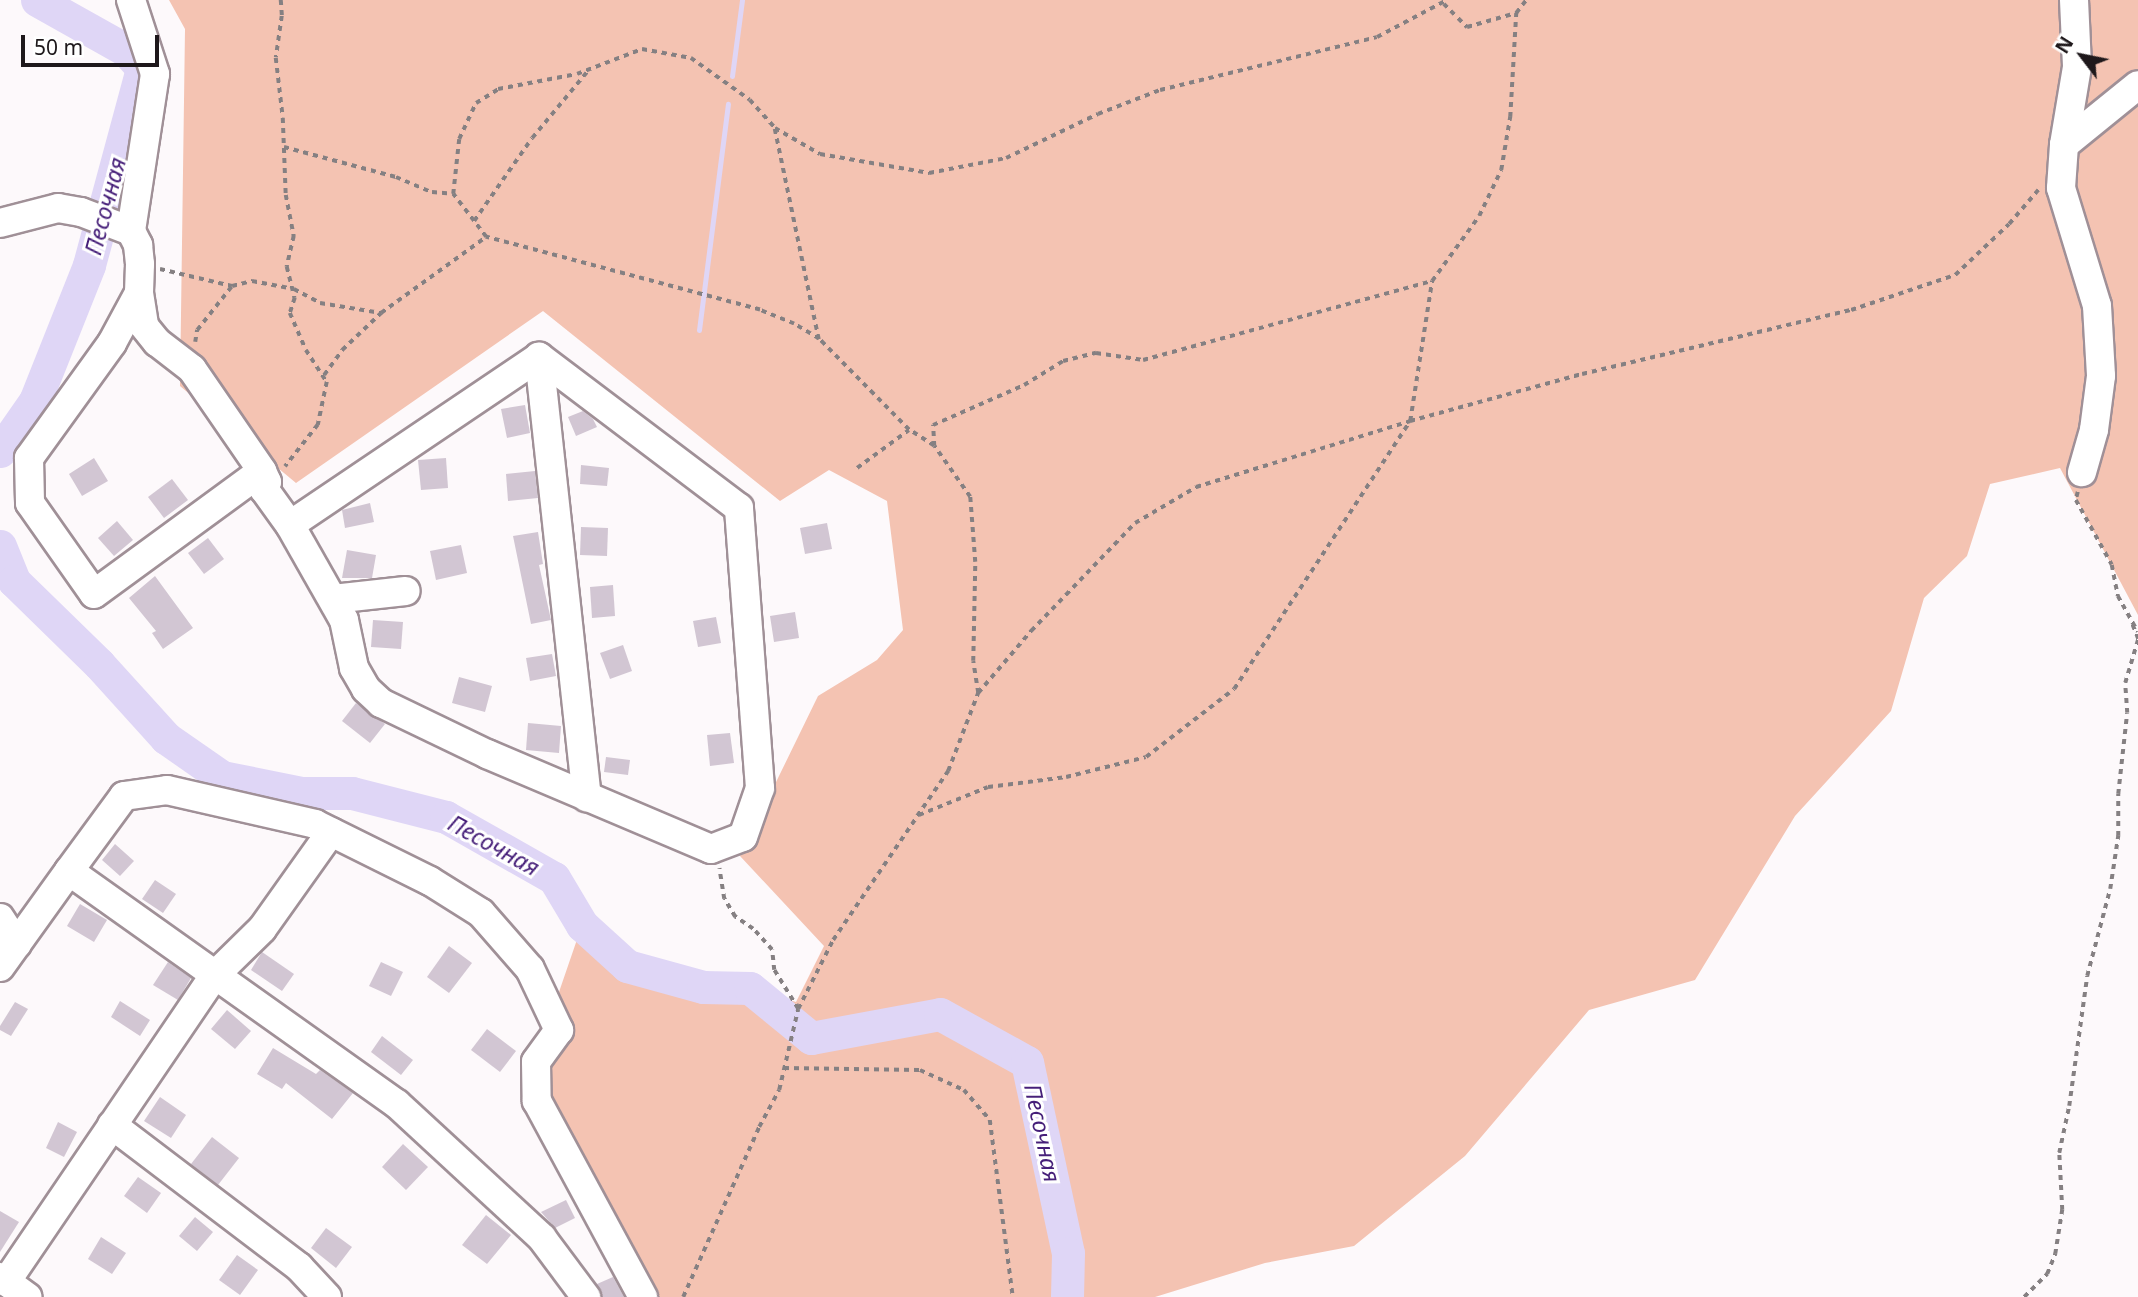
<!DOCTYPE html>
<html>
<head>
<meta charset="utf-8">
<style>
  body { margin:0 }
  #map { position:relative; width:2138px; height:1297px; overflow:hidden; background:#fdf9fb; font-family:"Noto Sans",sans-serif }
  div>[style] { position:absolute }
  .green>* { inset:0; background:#f4c3b2 }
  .stream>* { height:5px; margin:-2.5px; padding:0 2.5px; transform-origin:2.5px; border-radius:2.5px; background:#dfd6f6 }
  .river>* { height:33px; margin:-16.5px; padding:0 16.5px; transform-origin:16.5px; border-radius:16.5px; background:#dfd6f6 }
  .building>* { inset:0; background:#d2c6d3 }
  .path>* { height:3.5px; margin-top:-1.75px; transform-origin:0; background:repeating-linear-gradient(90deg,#858082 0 5px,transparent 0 10px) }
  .roads { filter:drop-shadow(2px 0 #a09097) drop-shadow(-2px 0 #a09097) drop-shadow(0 2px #a09097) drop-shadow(0 -2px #a09097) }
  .minor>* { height:28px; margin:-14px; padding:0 14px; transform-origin:14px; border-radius:14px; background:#fff }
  span { translate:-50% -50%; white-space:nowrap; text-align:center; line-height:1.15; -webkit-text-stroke:6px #fff; paint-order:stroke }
  .water-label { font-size:23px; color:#461f79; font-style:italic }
  .north { position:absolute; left:2047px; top:21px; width:70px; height:70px; -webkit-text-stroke:5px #fff; paint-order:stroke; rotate:302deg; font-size:19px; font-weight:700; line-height:28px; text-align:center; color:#1e181b }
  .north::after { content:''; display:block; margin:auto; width:24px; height:32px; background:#1e181b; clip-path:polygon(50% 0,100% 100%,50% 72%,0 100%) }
  .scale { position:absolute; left:21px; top:35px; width:138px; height:32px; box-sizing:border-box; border:4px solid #1e181b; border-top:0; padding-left:9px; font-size:21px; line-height:24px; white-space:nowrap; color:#1e181b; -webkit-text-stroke:5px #fff; paint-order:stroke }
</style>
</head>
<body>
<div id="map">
  <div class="green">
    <div style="clip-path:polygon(169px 0,2138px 0,2138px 615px,2060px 468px,1990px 484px,1967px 556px,1924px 598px,1891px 711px,1795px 816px,1695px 980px,1589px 1010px,1465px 1156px,1354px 1246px,1265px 1263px,1155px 1297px,643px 1297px,537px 1101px,559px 1030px,559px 992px,582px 925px,627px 966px,703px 987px,750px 988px,796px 1002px,824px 946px,740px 856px,818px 696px,877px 660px,903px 630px,887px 501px,829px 470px,780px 501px,543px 311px,296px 483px,180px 386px,185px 29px)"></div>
  </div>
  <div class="stream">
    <div style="left:732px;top:76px;width:77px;rotate:-82.5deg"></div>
    <div style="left:699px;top:330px;width:228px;rotate:-82.7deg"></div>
  </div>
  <div class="river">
    <div style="left:0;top:451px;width:61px;rotate:-55deg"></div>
    <div style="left:35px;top:401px;width:146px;rotate:-68.3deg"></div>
    <div style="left:89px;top:265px;width:204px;rotate:-74.9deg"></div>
    <div style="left:142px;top:68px;width:24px;rotate:-132deg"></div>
    <div style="left:126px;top:50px;width:102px;rotate:-150.7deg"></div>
    <div style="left:0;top:546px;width:38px;rotate:68deg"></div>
    <div style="left:14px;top:581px;width:119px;rotate:44.3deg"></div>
    <div style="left:99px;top:664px;width:100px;rotate:47.8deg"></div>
    <div style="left:166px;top:738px;width:68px;rotate:34.9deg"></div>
    <div style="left:222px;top:777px;width:82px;rotate:11.3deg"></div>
    <div style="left:302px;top:793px;width:50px"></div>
    <div style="left:352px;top:793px;width:97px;rotate:14.3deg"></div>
    <div style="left:446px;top:817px;width:124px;rotate:29.5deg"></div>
    <div style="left:554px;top:878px;width:55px;rotate:59.2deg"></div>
    <div style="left:582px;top:925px;width:61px;rotate:42.3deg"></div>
    <div style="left:627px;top:966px;width:79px;rotate:15.4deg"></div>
    <div style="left:703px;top:987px;width:47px;rotate:1.2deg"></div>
    <div style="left:750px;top:988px;width:79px;rotate:39.3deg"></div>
    <div style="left:811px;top:1038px;width:131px;rotate:-10.5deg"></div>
    <div style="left:940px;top:1014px;width:99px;rotate:28.9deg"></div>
    <div style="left:1027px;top:1062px;width:195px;rotate:77.9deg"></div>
    <div style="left:1068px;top:1253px;width:44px;rotate:91.3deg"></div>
  </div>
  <div class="building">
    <div style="clip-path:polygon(525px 405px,530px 433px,507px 438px,501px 409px)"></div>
    <div style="clip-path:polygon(583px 411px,593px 419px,597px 427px,576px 436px,568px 417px)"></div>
    <div style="clip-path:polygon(94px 458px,108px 481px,82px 496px,69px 474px)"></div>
    <div style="clip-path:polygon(446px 458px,448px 488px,421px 490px,418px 460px)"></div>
    <div style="clip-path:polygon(581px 465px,609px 468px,607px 486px,580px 484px)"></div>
    <div style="clip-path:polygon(535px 471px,538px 498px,508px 501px,506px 474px)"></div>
    <div style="clip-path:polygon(172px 479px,188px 500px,164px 518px,148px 497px)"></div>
    <div style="clip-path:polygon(370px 503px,374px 522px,345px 528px,342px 510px)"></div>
    <div style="clip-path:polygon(117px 521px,133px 540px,114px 556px,98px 538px)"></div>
    <div style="clip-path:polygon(827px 523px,832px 549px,805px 554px,800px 528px)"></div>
    <div style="clip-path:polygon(581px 527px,608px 528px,607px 556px,580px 555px)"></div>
    <div style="clip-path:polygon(538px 532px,543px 564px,539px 565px,551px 620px,531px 624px,513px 536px)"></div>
    <div style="clip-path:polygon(208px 538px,224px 559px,204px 574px,188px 553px)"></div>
    <div style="clip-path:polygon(461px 545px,467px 573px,436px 580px,430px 551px)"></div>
    <div style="clip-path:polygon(347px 550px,376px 555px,372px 578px,342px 578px)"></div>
    <div style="clip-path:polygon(155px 576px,193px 628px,163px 649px,152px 633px,156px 631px,129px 598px)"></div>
    <div style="clip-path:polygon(613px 585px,615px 616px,592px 618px,590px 587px)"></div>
    <div style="clip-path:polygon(795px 612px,799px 638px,774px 642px,770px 616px)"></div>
    <div style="clip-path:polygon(716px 617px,721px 643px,698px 647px,693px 621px)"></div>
    <div style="clip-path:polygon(373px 620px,403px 622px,401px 649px,371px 647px)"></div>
    <div style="clip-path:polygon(623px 645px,632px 671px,610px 679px,600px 653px)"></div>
    <div style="clip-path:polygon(552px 654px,556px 676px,530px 681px,526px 658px)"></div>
    <div style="clip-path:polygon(459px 677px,492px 686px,485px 712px,452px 703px)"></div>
    <div style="clip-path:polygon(356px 703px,385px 724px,370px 743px,342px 721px)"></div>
    <div style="clip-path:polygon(528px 723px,561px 726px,559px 753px,526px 750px)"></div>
    <div style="clip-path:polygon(730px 733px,734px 763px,710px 766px,707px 735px)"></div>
    <div style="clip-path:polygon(606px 757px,630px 760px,628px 775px,604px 772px)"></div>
    <div style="clip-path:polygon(115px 844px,134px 861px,120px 876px,102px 860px)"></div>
    <div style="clip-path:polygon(155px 880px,176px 894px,163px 913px,142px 899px)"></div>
    <div style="clip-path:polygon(80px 904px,107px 920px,94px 942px,67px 926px)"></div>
    <div style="clip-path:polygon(449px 946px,472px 963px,449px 993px,427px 977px)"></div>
    <div style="clip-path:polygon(262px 952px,294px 974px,282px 991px,251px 970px)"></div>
    <div style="clip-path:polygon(168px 962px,191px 978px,178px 1000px,153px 985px)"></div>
    <div style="clip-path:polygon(381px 962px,403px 972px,391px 996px,369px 986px)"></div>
    <div style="clip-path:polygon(120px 1001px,150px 1020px,140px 1036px,111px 1017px)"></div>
    <div style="clip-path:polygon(15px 1002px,28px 1009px,11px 1036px,0 1030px,0 1026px)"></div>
    <div style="clip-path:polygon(227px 1010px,251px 1031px,235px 1049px,211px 1029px)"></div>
    <div style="clip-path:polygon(487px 1029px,516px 1051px,500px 1072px,471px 1050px)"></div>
    <div style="clip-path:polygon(382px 1036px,413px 1060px,401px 1075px,371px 1052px)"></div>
    <div style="clip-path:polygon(273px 1048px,316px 1074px,320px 1070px,353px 1093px,332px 1119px,286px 1083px,282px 1089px,257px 1074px)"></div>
    <div style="clip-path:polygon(160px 1097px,186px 1115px,171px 1138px,144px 1121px)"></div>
    <div style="clip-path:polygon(58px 1122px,77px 1132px,64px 1157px,46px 1148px)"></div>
    <div style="clip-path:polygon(212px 1137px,239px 1158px,218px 1185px,191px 1164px)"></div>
    <div style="clip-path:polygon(403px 1144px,428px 1167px,406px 1190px,382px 1167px)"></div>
    <div style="clip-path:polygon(138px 1177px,161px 1193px,147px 1213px,124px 1196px)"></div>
    <div style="clip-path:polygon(566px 1200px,575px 1218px,555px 1228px,541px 1212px)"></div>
    <div style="clip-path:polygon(0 1211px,19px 1222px,0 1252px)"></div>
    <div style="clip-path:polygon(486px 1215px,511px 1235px,487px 1264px,462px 1245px)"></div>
    <div style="clip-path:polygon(195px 1217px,213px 1232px,197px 1251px,179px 1236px)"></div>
    <div style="clip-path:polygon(326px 1228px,352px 1247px,336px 1268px,311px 1248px)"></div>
    <div style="clip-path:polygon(101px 1237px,126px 1253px,112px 1274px,88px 1259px)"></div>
    <div style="clip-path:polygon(237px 1255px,258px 1270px,240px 1295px,219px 1280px)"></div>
    <div style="clip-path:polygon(613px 1277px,624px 1297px,602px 1297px,597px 1284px)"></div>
  </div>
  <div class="path">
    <div style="left:281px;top:0;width:16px;rotate:86deg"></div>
    <div style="left:282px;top:16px;width:42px;rotate:98.1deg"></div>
    <div style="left:276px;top:58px;width:60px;rotate:83.3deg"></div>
    <div style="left:283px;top:118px;width:77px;rotate:87.8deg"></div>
    <div style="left:286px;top:195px;width:42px;rotate:79deg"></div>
    <div style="left:294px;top:236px;width:32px;rotate:103deg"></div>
    <div style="left:287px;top:267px;width:32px;rotate:76deg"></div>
    <div style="left:295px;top:298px;width:16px;rotate:108deg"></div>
    <div style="left:290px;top:313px;width:40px;rotate:66.6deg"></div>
    <div style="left:306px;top:350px;width:38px;rotate:57deg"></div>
    <div style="left:327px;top:382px;width:44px;rotate:101.8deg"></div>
    <div style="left:318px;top:425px;width:53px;rotate:128.2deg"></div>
    <div style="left:1444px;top:4px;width:33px;rotate:45deg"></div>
    <div style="left:1467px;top:27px;width:51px;rotate:-15.9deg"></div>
    <div style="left:775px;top:129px;width:215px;rotate:78.2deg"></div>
    <div style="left:284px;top:147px;width:116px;rotate:15deg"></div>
    <div style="left:396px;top:177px;width:39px;rotate:23deg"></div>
    <div style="left:432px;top:192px;width:21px;rotate:5deg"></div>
    <div style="left:474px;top:221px;width:101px;rotate:-55.1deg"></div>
    <div style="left:532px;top:138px;width:86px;rotate:-50.2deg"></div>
    <div style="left:160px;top:269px;width:74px;rotate:13.3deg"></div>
    <div style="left:232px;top:286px;width:21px;rotate:-14deg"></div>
    <div style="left:252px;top:281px;width:43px;rotate:10.8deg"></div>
    <div style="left:294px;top:289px;width:30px;rotate:28deg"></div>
    <div style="left:320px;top:303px;width:62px;rotate:9.3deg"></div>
    <div style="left:195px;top:342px;width:12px;rotate:-81deg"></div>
    <div style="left:197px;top:330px;width:56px;rotate:-51.5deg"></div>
    <div style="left:324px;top:375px;width:31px;rotate:-54deg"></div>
    <div style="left:342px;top:350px;width:54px;rotate:-43.5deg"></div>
    <div style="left:381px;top:313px;width:130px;rotate:-35.9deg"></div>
    <div style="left:934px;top:446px;width:21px;rotate:-93deg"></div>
    <div style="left:933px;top:425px;width:99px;rotate:-23.7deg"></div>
    <div style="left:1024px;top:385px;width:46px;rotate:-31.6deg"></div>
    <div style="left:1063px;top:361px;width:34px;rotate:-14deg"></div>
    <div style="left:1096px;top:353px;width:48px;rotate:8.5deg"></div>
    <div style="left:1143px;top:360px;width:300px;rotate:-15.3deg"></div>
    <div style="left:1432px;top:281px;width:80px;rotate:-54.1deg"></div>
    <div style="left:1479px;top:216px;width:51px;rotate:-64.4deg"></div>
    <div style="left:1501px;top:170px;width:54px;rotate:-80.4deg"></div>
    <div style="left:1510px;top:117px;width:104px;rotate:-86.7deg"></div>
    <div style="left:1516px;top:13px;width:16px;rotate:-52deg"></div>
    <div style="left:857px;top:468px;width:64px;rotate:-36.2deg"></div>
    <div style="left:2078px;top:492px;width:8px;rotate:104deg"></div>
    <div style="left:2076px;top:500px;width:74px;rotate:61deg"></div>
    <div style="left:2112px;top:565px;width:32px;rotate:79deg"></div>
    <div style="left:2118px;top:596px;width:41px;rotate:60.9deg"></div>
    <div style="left:978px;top:693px;width:82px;rotate:-49.5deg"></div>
    <div style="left:1031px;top:631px;width:150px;rotate:-46.1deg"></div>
    <div style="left:1135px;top:523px;width:71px;rotate:-30.5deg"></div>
    <div style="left:1196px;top:487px;width:224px;rotate:-17.1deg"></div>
    <div style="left:1410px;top:421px;width:178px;rotate:-15.3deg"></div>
    <div style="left:1582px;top:374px;width:277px;rotate:-13.4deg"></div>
    <div style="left:1851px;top:310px;width:110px;rotate:-18.6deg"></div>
    <div style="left:1955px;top:275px;width:74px;rotate:-43.4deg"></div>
    <div style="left:2009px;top:224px;width:45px;rotate:-49.5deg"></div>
    <div style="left:919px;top:815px;width:74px;rotate:-22.1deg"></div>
    <div style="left:988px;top:787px;width:79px;rotate:-7.3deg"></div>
    <div style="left:1066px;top:777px;width:82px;rotate:-14deg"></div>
    <div style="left:1146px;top:757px;width:111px;rotate:-37.7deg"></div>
    <div style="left:1234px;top:689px;width:321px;rotate:-56.7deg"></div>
    <div style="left:1410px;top:421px;width:142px;rotate:-81.1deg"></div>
    <div style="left:917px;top:816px;width:55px;rotate:-55.4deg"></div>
    <div style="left:948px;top:771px;width:84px;rotate:-69deg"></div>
    <div style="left:978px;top:693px;width:32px;rotate:-99deg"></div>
    <div style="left:973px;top:661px;width:99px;rotate:-88.8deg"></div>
    <div style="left:975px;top:562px;width:65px;rotate:-94.4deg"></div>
    <div style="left:970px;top:497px;width:62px;rotate:-125.2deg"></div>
    <div style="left:934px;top:446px;width:30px;rotate:-147deg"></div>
    <div style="left:909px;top:430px;width:128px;rotate:-134.7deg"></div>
    <div style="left:819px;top:339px;width:29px;rotate:-149deg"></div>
    <div style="left:794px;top:324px;width:37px;rotate:-158deg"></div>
    <div style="left:760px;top:310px;width:284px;rotate:-165.1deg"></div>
    <div style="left:486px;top:237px;width:54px;rotate:-127.5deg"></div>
    <div style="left:453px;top:194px;width:55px;rotate:-83.8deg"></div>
    <div style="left:459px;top:139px;width:40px;rotate:-65deg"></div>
    <div style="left:476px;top:103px;width:26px;rotate:-32deg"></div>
    <div style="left:498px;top:89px;width:80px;rotate:-10.8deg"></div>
    <div style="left:577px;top:74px;width:70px;rotate:-21deg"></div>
    <div style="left:642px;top:49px;width:50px;rotate:10.4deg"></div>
    <div style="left:691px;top:58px;width:72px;rotate:35.4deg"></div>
    <div style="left:750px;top:100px;width:38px;rotate:48deg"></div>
    <div style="left:775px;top:128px;width:52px;rotate:30deg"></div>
    <div style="left:820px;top:154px;width:111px;rotate:9.9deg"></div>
    <div style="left:929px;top:173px;width:78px;rotate:-11deg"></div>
    <div style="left:1006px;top:158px;width:102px;rotate:-25.6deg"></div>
    <div style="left:1098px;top:114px;width:66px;rotate:-21.2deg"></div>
    <div style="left:1160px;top:90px;width:223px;rotate:-13.7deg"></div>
    <div style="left:1377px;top:37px;width:79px;rotate:-27.9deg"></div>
    <div style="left:798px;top:1009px;width:77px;rotate:-63.1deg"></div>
    <div style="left:833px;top:940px;width:151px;rotate:-55.8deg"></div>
    <div style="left:784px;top:1068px;width:136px;rotate:0.8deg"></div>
    <div style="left:920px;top:1070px;width:48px;rotate:24.4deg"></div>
    <div style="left:964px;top:1090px;width:40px;rotate:49deg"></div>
    <div style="left:990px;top:1120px;width:178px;rotate:82.6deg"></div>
    <div style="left:683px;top:1297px;width:186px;rotate:-65.9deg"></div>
    <div style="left:759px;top:1127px;width:42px;rotate:-61.6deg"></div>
    <div style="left:779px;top:1090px;width:83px;rotate:-76.8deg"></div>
    <div style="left:798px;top:1009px;width:46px;rotate:-121.6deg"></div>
    <div style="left:774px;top:970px;width:20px;rotate:-96deg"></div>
    <div style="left:772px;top:950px;width:28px;rotate:-132deg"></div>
    <div style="left:753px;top:929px;width:22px;rotate:-146deg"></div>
    <div style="left:735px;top:917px;width:21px;rotate:-121deg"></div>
    <div style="left:724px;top:899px;width:31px;rotate:-99deg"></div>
    <div style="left:2024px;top:1297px;width:33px;rotate:-45deg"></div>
    <div style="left:2047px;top:1274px;width:22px;rotate:-68deg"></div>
    <div style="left:2055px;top:1254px;width:45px;rotate:-81deg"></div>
    <div style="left:2062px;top:1210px;width:57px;rotate:-93deg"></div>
    <div style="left:2059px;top:1153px;width:48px;rotate:-78deg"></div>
    <div style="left:2069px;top:1106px;width:131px;rotate:-82.1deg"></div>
    <div style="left:2087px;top:976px;width:90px;rotate:-75.2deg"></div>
    <div style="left:2110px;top:889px;width:54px;rotate:-81.4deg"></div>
    <div style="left:2118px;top:836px;width:42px;rotate:-90deg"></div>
    <div style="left:2118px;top:794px;width:81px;rotate:-83.7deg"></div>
    <div style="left:2127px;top:713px;width:30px;rotate:-94deg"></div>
    <div style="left:2125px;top:683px;width:46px;rotate:-73.5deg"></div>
    <div style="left:2138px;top:639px;width:16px;rotate:-112deg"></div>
  </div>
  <div class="roads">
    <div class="minor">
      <div style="left:131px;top:0;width:78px;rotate:72deg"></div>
      <div style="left:155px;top:74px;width:159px;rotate:98.7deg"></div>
      <div style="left:131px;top:231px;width:16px;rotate:63deg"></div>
      <div style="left:138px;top:245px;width:19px;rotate:84deg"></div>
      <div style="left:140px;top:264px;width:29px;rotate:92deg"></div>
      <div style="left:139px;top:293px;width:33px;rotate:81deg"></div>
      <div style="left:144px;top:326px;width:21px;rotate:51deg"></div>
      <div style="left:157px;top:342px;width:44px;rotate:37.6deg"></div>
      <div style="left:192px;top:369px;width:124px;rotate:55.5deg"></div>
      <div style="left:262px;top:471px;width:12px;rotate:66deg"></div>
      <div style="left:267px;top:482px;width:8px;rotate:113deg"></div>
      <div style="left:264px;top:489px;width:44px;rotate:54.2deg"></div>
      <div style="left:290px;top:525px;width:109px;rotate:60.4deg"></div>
      <div style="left:344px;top:620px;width:49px;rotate:78.2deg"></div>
      <div style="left:354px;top:668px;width:24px;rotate:60deg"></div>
      <div style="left:366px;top:689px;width:21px;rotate:43deg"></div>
      <div style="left:381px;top:703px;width:118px;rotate:25.7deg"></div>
      <div style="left:487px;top:754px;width:243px;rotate:23deg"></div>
      <div style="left:711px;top:849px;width:34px;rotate:-21deg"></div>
      <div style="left:743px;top:837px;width:52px;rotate:-70.9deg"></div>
      <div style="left:760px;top:788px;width:281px;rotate:-94.3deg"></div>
      <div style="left:739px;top:508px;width:251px;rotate:-142.9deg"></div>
      <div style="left:539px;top:357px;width:300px;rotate:146deg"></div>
      <div style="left:2074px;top:0;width:67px;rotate:87.4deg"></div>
      <div style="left:2077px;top:67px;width:79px;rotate:99.5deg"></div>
      <div style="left:2064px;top:145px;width:43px;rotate:94deg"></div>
      <div style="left:2061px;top:188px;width:123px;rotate:73deg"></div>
      <div style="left:2097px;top:306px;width:70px;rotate:86.7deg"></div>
      <div style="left:2101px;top:376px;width:54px;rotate:97.4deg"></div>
      <div style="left:2094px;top:430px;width:44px;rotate:105.9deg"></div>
      <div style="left:2064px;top:145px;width:95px;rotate:-39deg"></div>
      <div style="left:0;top:223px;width:60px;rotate:-14.5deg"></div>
      <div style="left:58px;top:208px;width:23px;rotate:10deg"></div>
      <div style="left:81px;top:212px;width:53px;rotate:20.8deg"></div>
      <div style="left:139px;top:293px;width:57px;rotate:118.4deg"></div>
      <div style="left:112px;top:343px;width:142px;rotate:125.8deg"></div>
      <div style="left:29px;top:458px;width:45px;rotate:88.7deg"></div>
      <div style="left:30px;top:503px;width:111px;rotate:54.9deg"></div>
      <div style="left:94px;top:594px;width:208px;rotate:-36.2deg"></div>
      <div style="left:539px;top:357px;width:443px;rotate:83.8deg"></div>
      <div style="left:333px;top:599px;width:73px;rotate:-6.3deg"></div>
      <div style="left:69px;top:871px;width:93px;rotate:-53.7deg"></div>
      <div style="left:124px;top:796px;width:43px;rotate:-7.9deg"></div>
      <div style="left:167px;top:790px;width:152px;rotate:12.9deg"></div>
      <div style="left:315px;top:824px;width:128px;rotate:26.4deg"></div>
      <div style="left:430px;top:881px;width:60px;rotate:32.1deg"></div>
      <div style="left:481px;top:913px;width:74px;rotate:48.8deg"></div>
      <div style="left:530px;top:969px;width:68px;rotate:64.6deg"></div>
      <div style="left:559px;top:1030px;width:39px;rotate:126deg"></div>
      <div style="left:536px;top:1062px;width:39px;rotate:89deg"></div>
      <div style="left:537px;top:1101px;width:223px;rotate:61.6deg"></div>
      <div style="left:0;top:918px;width:31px;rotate:57deg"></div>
      <div style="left:0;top:967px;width:118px;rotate:-54.3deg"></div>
      <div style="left:69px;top:871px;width:402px;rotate:35.4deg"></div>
      <div style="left:397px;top:1104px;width:197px;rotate:42.7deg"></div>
      <div style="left:542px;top:1238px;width:74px;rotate:53.3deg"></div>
      <div style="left:112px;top:1125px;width:235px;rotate:37.2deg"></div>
      <div style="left:299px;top:1267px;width:41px;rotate:47deg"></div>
      <div style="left:0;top:1277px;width:34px;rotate:36deg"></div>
      <div style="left:6px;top:1282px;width:370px;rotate:-55.8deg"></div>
      <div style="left:214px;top:976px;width:67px;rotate:-44.4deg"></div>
      <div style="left:262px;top:929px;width:119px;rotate:-54.6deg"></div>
    </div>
  </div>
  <div class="water-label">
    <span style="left:105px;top:206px;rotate:-75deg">Песочная</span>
    <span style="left:494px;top:845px;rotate:29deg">Песочная</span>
    <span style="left:1043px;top:1133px;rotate:78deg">Песочная</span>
  </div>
  <div class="north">N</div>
  <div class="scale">50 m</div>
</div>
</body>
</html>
